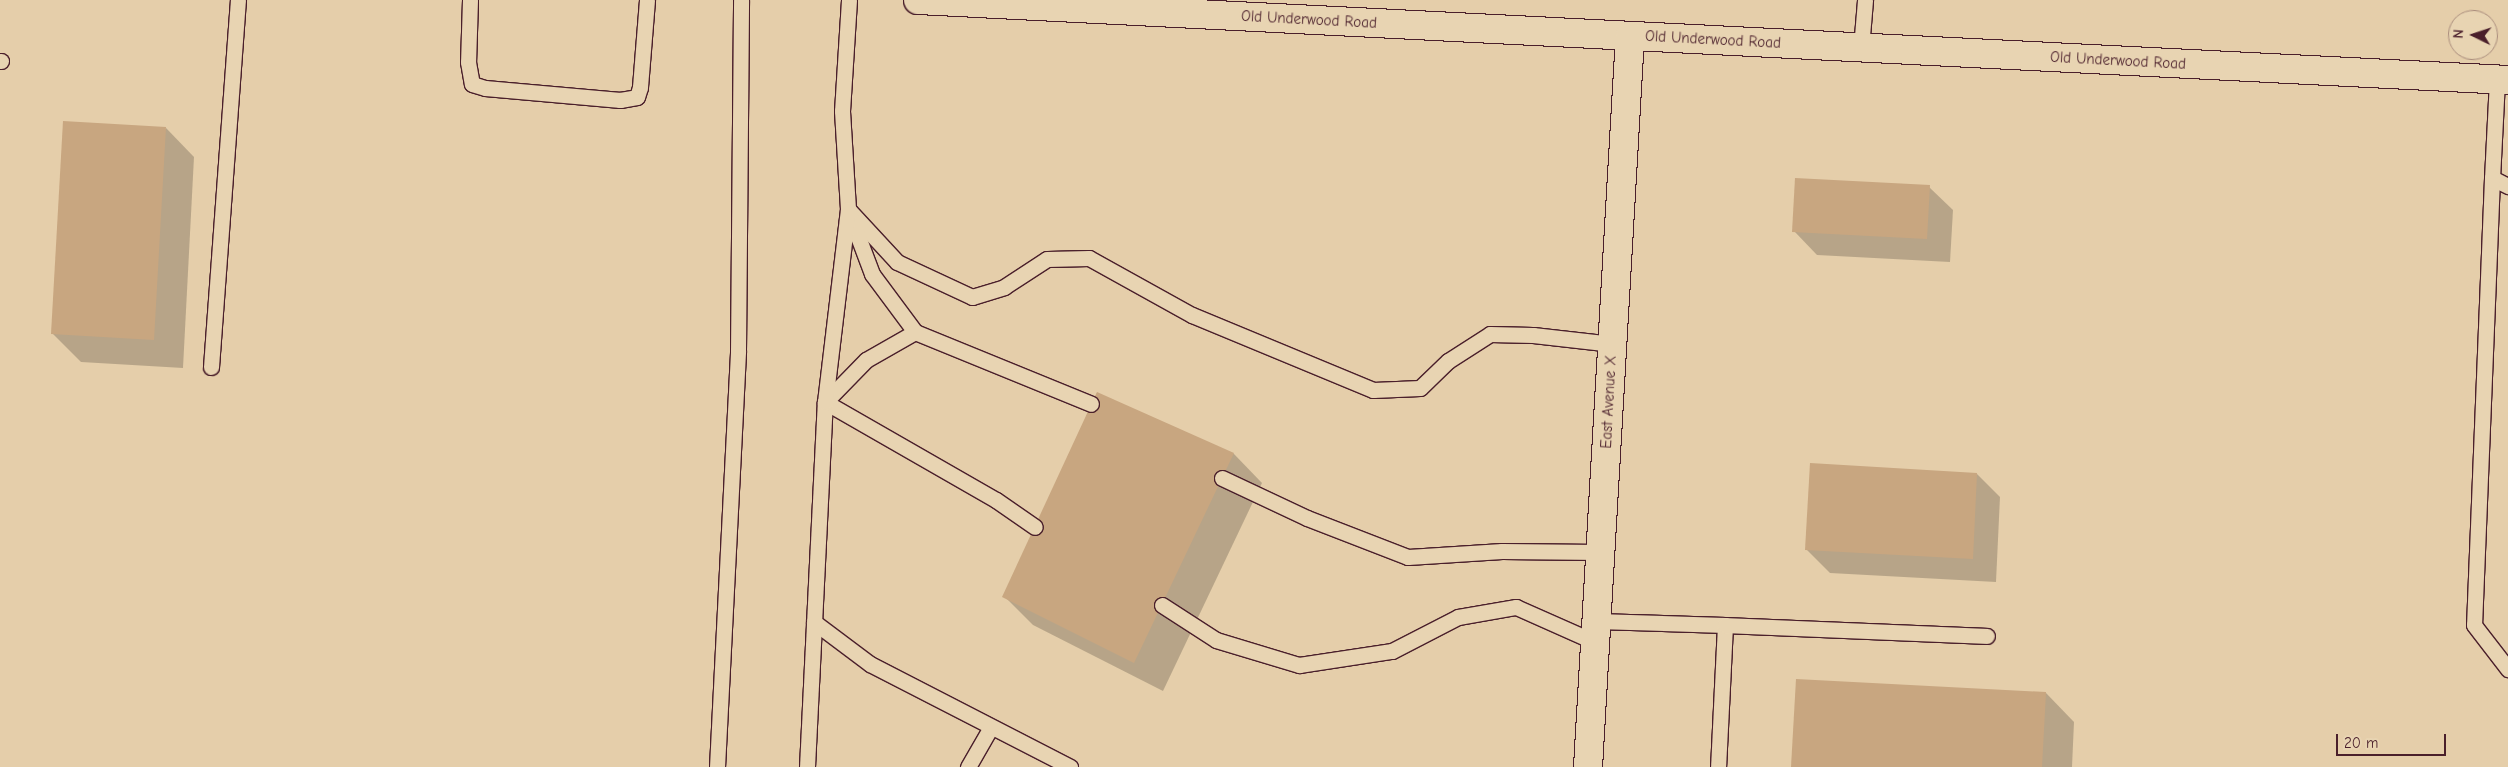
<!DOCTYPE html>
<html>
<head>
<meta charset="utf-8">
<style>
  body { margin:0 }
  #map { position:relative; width:2508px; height:767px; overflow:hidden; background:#e5ceaa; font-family:"Comic Neue",sans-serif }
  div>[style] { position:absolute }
  .shadow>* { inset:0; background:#0003 }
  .building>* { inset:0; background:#c8a680 }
  .roads { filter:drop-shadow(1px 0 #4a1f2b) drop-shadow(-1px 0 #4a1f2b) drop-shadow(0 1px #4a1f2b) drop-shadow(0 -1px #4a1f2b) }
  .service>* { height:15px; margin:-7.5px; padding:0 7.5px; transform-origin:7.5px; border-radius:7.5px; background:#e8d4b2 }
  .minor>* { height:28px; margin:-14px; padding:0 14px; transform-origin:14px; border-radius:14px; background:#e8d4b2 }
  span { translate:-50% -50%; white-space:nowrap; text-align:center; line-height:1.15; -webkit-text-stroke:4.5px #e8d4b2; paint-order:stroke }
  .street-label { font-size:15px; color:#4a1f2b }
  .north { position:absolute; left:2448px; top:10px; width:50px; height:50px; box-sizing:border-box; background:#e8d4b2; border:1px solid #a98c7c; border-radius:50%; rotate:274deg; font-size:14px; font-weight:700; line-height:20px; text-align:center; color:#4a1f2b }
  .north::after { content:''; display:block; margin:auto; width:18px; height:22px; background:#4a1f2b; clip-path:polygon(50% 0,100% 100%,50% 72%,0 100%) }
  .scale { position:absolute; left:2336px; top:734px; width:110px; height:22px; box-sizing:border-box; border:2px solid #4a1f2b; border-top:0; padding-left:6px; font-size:15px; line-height:18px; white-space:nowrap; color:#4a1f2b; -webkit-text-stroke:4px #e8d4b2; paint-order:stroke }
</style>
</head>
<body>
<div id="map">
  <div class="shadow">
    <div style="clip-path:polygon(166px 128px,194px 157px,183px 368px,81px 362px,53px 334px)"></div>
    <div style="clip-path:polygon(1929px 187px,1953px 210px,1950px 262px,1817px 255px,1794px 231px)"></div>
    <div style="clip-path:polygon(1097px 393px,1234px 454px,1262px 483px,1163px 691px,1033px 625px,1004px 596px)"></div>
    <div style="clip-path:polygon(1977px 474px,2000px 497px,1996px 582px,1830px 573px,1806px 549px)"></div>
    <div style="clip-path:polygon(2046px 693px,2074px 722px,2072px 767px,1792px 767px)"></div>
  </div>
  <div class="building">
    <div style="clip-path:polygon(63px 121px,166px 127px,154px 340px,51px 334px)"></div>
    <div style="clip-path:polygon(1795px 178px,1930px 185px,1927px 239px,1792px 232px)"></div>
    <div style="clip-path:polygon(1097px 392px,1234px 453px,1134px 663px,1002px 597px)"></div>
    <div style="clip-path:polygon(1810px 463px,1977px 473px,1973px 559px,1805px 550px)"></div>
    <div style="clip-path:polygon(1796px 679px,2046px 692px,2042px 767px,1791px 767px)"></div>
  </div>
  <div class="roads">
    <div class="service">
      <div style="left:470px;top:0;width:62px;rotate:91.8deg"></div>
      <div style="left:468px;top:62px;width:22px;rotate:80deg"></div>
      <div style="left:472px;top:84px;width:14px;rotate:17deg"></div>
      <div style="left:485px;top:88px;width:136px;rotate:5.1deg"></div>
      <div style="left:620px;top:100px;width:17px;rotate:-10deg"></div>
      <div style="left:637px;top:97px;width:10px;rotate:-73deg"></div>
      <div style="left:640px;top:87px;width:87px;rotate:-85.4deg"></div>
      <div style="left:849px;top:0;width:111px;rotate:93.6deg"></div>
      <div style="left:842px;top:111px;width:98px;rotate:86.5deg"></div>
      <div style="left:848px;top:209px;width:72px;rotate:47.2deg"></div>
      <div style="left:897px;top:262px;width:83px;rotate:25deg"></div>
      <div style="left:972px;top:297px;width:34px;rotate:-17deg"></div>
      <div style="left:1004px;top:287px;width:51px;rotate:-33.1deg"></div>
      <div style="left:1047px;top:259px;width:42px;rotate:-1.4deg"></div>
      <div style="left:1089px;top:258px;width:118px;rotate:29deg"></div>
      <div style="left:1192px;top:315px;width:196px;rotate:22.5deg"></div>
      <div style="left:1373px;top:390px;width:47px;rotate:-2.4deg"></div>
      <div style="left:1420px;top:388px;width:39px;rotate:-44deg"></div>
      <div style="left:1448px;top:361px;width:50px;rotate:-32.7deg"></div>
      <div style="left:1490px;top:334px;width:43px;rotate:1.3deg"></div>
      <div style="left:1533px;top:335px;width:80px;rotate:6.5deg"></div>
      <div style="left:1861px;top:48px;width:48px;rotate:-85.2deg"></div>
      <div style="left:0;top:61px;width:1px"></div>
      <div style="left:2497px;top:80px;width:98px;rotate:92.9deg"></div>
      <div style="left:2492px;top:178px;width:18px;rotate:27deg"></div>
      <div style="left:2492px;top:178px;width:447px;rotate:92.3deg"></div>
      <div style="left:2474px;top:625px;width:56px;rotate:52.3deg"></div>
      <div style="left:851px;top:218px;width:60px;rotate:69.4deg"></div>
      <div style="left:872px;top:274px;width:72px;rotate:53.4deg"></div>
      <div style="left:915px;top:332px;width:190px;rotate:22.2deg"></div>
      <div style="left:915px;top:332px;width:56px;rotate:150.3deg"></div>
      <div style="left:866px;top:360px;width:59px;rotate:134.3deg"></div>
      <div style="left:825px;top:402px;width:197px;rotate:29.8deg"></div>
      <div style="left:996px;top:500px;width:47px;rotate:34.7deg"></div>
      <div style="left:211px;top:367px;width:368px;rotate:-85.8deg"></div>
      <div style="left:1222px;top:478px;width:94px;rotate:25.2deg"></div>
      <div style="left:1307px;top:518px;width:108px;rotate:21.1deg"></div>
      <div style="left:1408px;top:557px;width:94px;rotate:-3.7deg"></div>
      <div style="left:1502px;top:551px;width:98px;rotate:0.6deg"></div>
      <div style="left:1162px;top:605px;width:64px;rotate:32.9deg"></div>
      <div style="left:1216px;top:640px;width:87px;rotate:16.8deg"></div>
      <div style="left:1299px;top:665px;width:94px;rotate:-8.6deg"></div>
      <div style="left:1392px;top:651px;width:74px;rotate:-27.3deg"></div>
      <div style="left:1458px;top:617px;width:59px;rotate:-9.8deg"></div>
      <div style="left:1516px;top:607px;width:86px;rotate:23.9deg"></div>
      <div style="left:1596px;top:621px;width:129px;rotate:1.8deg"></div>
      <div style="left:1725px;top:625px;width:142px;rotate:92.8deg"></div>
      <div style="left:814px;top:622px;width:70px;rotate:36.9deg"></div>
      <div style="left:870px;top:664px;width:225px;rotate:27.2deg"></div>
      <div style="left:1725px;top:625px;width:262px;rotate:2.4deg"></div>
      <div style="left:717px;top:767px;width:417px;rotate:-87.1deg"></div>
      <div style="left:738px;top:351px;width:351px;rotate:-89.5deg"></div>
      <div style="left:807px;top:767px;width:365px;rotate:-87.2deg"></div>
      <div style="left:825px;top:402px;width:194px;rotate:-83.2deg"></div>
      <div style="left:968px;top:767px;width:46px;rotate:-60.1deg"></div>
    </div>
    <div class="minor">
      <div style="left:918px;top:0;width:1592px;rotate:2.88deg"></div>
      <div style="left:1588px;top:767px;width:732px;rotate:-86.71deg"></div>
    </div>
  </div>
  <div class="street-label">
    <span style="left:1309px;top:20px;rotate:3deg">Old Underwood Road</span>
    <span style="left:1713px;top:40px;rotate:3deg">Old Underwood Road</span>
    <span style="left:2118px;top:61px;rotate:3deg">Old Underwood Road</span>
    <span style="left:1609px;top:402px;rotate:-87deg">East Avenue X</span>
  </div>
  <div class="north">N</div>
  <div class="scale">20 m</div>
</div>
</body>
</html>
